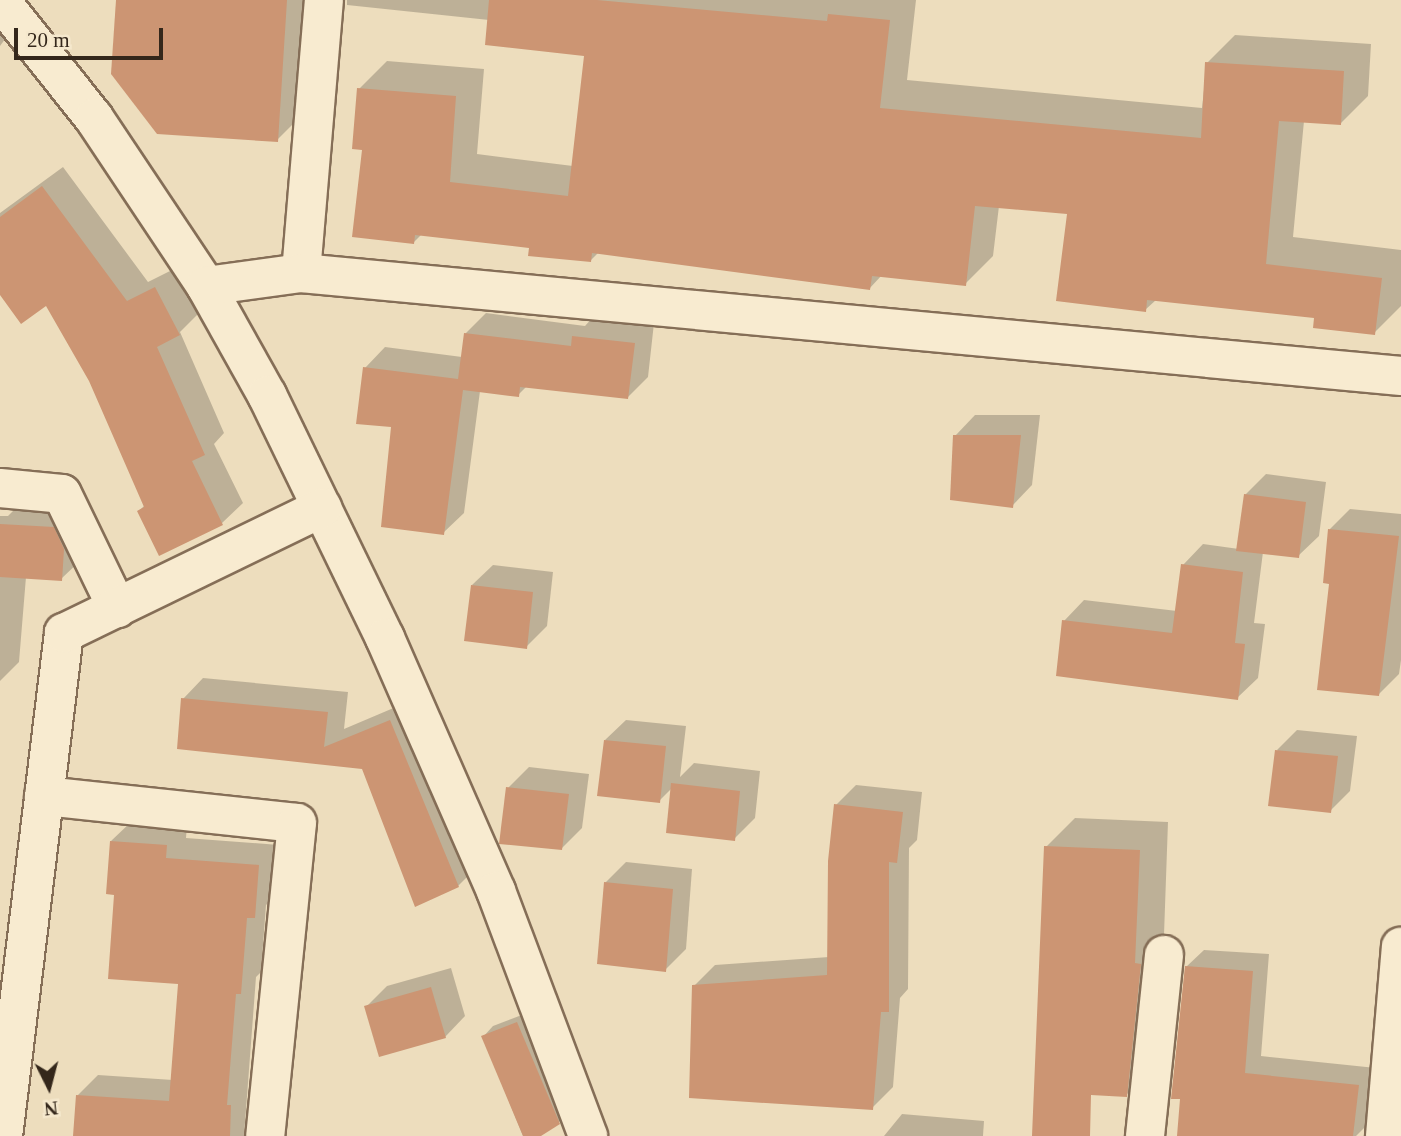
<!DOCTYPE html>
<html>
<head>
<meta charset="utf-8">
<style>
  body { margin:0 }
  #map { position:relative; width:1401px; height:1136px; overflow:hidden; background:#edddbd; font-family:Georgia,serif }
  div>[style] { position:absolute }
  .shadow>* { inset:0; background:#0003 }
  .building>* { inset:0; background:#cc9573 }
  .roads { filter:drop-shadow(2px 0 #856e57) drop-shadow(-2px 0 #856e57) drop-shadow(0 2px #856e57) drop-shadow(0 -2px #856e57) }
  .street>* { height:38px; margin:-19px; padding:0 19px; transform-origin:19px; border-radius:19px; background:#f8ebd0 }
  span { translate:-50% -50%; white-space:nowrap; text-align:center; line-height:1.15; -webkit-text-stroke:7px #f5e8cd; paint-order:stroke }
  .north { position:absolute; left:14px; top:1052px; width:70px; height:70px; -webkit-text-stroke:5px #f5e8cd; paint-order:stroke; rotate:174deg; font-size:19px; font-weight:700; line-height:28px; text-align:center; color:#34271b }
  .north::after { content:''; display:block; margin:auto; width:24px; height:32px; background:#34271b; clip-path:polygon(50% 0,100% 100%,50% 72%,0 100%) }
  .scale { position:absolute; left:14px; top:28px; width:149px; height:32px; box-sizing:border-box; border:4px solid #34271b; border-top:0; padding-left:9px; font-size:21px; line-height:24px; white-space:nowrap; color:#34271b; -webkit-text-stroke:5px #f5e8cd; paint-order:stroke }
</style>
</head>
<body>
<div id="map">
  <div class="shadow">
    <div style="clip-path:polygon(117px 0,312px 0,305px 112px,277px 140px)"></div>
    <div style="clip-path:polygon(347px 0,916px 0,907px 80px,1202px 108px,1207px 63px,1235px 35px,1371px 44px,1368px 96px,1340px 124px,1304px 121px,1293px 237px,1401px 250px,1401px 306px,1374px 333px,1316px 317px,1156px 300px,1145px 310px,1069px 213px,999px 206px,993px 256px,965px 284px,882px 275px,869px 289px,599px 252px,590px 261px,531px 246px,422px 234px,414px 242px,364px 148px,359px 89px,387px 61px,484px 69px,477px 154px,573px 166px,585px 55px,489px 20px,347px 5px)"></div>
    <div style="clip-path:polygon(0 29px,8px 35px,0 46px)"></div>
    <div style="clip-path:polygon(63px 167px,148px 282px,176px 268px,199px 313px,180px 332px,224px 433px,214px 444px,243px 503px,222px 523px,139px 511px,145px 505px,91px 381px,47px 303px,0 292px,0 213px)"></div>
    <div style="clip-path:polygon(486px 313px,585px 326px,594px 316px,654px 323px,648px 377px,628px 397px,527px 386px,518px 395px,480px 391px,464px 513px,443px 533px,365px 368px,385px 347px,462px 357px,465px 334px)"></div>
    <div style="clip-path:polygon(975px 415px,1040px 415px,1032px 485px,1012px 506px,955px 436px)"></div>
    <div style="clip-path:polygon(1266px 474px,1326px 482px,1319px 536px,1298px 556px,1263px 552px,1254px 623px,1265px 624px,1258px 678px,1237px 698px,1064px 621px,1084px 600px,1177px 611px,1183px 565px,1203px 544px,1239px 549px,1245px 495px)"></div>
    <div style="clip-path:polygon(20px 504px,74px 507px,82px 559px,61px 579px,26px 577px,19px 662px,0 681px,0 516px,8px 516px)"></div>
    <div style="clip-path:polygon(1350px 509px,1401px 514px,1401px 660px,1399px 674px,1379px 694px,1331px 582px,1330px 529px)"></div>
    <div style="clip-path:polygon(493px 565px,553px 572px,547px 626px,526px 647px,472px 585px)"></div>
    <div style="clip-path:polygon(203px 678px,348px 692px,344px 729px,410px 701px,479px 865px,458px 886px,363px 768px,183px 699px)"></div>
    <div style="clip-path:polygon(626px 720px,686px 726px,680px 777px,694px 763px,760px 771px,755px 818px,734px 839px,673px 787px,659px 801px,605px 740px)"></div>
    <div style="clip-path:polygon(1297px 730px,1357px 736px,1350px 791px,1330px 811px,1277px 750px)"></div>
    <div style="clip-path:polygon(529px 767px,589px 774px,582px 828px,561px 849px,508px 788px)"></div>
    <div style="clip-path:polygon(856px 785px,922px 792px,917px 840px,909px 848px,908px 989px,900px 998px,893px 1087px,872px 1108px,694px 986px,715px 965px,829px 957px,836px 805px)"></div>
    <div style="clip-path:polygon(1075px 818px,1168px 822px,1164px 935px,1170px 935px,1156px 1066px,1126px 1095px,1046px 847px)"></div>
    <div style="clip-path:polygon(132px 821px,187px 825px,186px 838px,279px 845px,275px 896px,266px 905px,261px 972px,256px 977px,244px 1136px,75px 1136px,78px 1095px,98px 1075px,173px 1080px,180px 982px,116px 893px,111px 841px)"></div>
    <div style="clip-path:polygon(626px 862px,692px 869px,686px 949px,665px 970px,605px 883px)"></div>
    <div style="clip-path:polygon(1204px 950px,1269px 954px,1261px 1056px,1376px 1068px,1370px 1122px,1356px 1136px,1180px 1136px,1186px 967px)"></div>
    <div style="clip-path:polygon(451px 968px,465px 1016px,445px 1037px,366px 1007px,387px 986px)"></div>
    <div style="clip-path:polygon(527px 1013px,565px 1118px,537px 1136px,523px 1136px,483px 1037px,493px 1026px)"></div>
    <div style="clip-path:polygon(902px 1114px,984px 1121px,983px 1136px,884px 1136px)"></div>
  </div>
  <div class="building">
    <div style="clip-path:polygon(116px 0,287px 0,278px 142px,157px 134px,111px 74px)"></div>
    <div style="clip-path:polygon(489px 0,597px 0,827px 21px,828px 14px,890px 20px,880px 108px,1201px 138px,1205px 62px,1344px 71px,1341px 125px,1279px 121px,1266px 264px,1382px 278px,1375px 335px,1313px 328px,1314px 318px,1147px 300px,1146px 312px,1056px 301px,1067px 214px,975px 206px,966px 286px,872px 276px,870px 290px,592px 253px,591px 262px,528px 256px,529px 248px,415px 235px,414px 244px,352px 237px,362px 150px,352px 149px,357px 88px,456px 96px,450px 182px,568px 196px,584px 56px,485px 45px)"></div>
    <div style="clip-path:polygon(42px 186px,127px 301px,155px 287px,180px 335px,157px 347px,205px 455px,192px 461px,223px 525px,159px 556px,137px 511px,144px 507px,89px 381px,46px 306px,21px 324px,0 295px,0 217px)"></div>
    <div style="clip-path:polygon(464px 333px,571px 346px,572px 336px,635px 343px,628px 399px,520px 387px,519px 397px,463px 390px,444px 535px,381px 527px,391px 427px,356px 424px,363px 367px,458px 379px)"></div>
    <div style="clip-path:polygon(953px 435px,1021px 435px,1013px 508px,950px 500px)"></div>
    <div style="clip-path:polygon(1244px 494px,1306px 502px,1299px 558px,1236px 551px)"></div>
    <div style="clip-path:polygon(0 524px,54px 527px,64px 549px,62px 581px,0 577px)"></div>
    <div style="clip-path:polygon(1328px 529px,1399px 536px,1379px 696px,1317px 690px,1329px 584px,1323px 583px)"></div>
    <div style="clip-path:polygon(1181px 564px,1243px 572px,1235px 643px,1245px 644px,1238px 700px,1056px 676px,1062px 620px,1172px 633px)"></div>
    <div style="clip-path:polygon(471px 585px,533px 592px,527px 649px,464px 641px)"></div>
    <div style="clip-path:polygon(181px 698px,328px 712px,324px 747px,390px 720px,459px 887px,415px 907px,362px 769px,177px 749px)"></div>
    <div style="clip-path:polygon(604px 740px,666px 746px,660px 803px,597px 796px)"></div>
    <div style="clip-path:polygon(1275px 750px,1338px 756px,1331px 813px,1268px 806px)"></div>
    <div style="clip-path:polygon(671px 783px,740px 791px,735px 841px,666px 833px)"></div>
    <div style="clip-path:polygon(506px 787px,569px 794px,562px 850px,499px 844px)"></div>
    <div style="clip-path:polygon(834px 804px,903px 812px,897px 863px,889px 862px,889px 1012px,881px 1012px,873px 1110px,689px 1098px,692px 985px,827px 975px,828px 861px)"></div>
    <div style="clip-path:polygon(110px 841px,167px 845px,166px 858px,259px 865px,255px 918px,247px 918px,241px 994px,236px 994px,227px 1105px,231px 1105px,230px 1136px,73px 1136px,76px 1095px,169px 1101px,178px 984px,108px 979px,114px 895px,106px 894px)"></div>
    <div style="clip-path:polygon(1044px 846px,1140px 850px,1135px 963px,1141px 964px,1127px 1097px,1091px 1095px,1090px 1136px,1032px 1136px)"></div>
    <div style="clip-path:polygon(604px 882px,673px 889px,666px 972px,597px 964px)"></div>
    <div style="clip-path:polygon(1185px 966px,1253px 971px,1245px 1073px,1359px 1085px,1353px 1136px,1177px 1136px,1180px 1099px,1171px 1099px)"></div>
    <div style="clip-path:polygon(431px 987px,446px 1038px,379px 1057px,364px 1006px)"></div>
    <div style="clip-path:polygon(517px 1022px,560px 1124px,541px 1136px,523px 1136px,481px 1036px)"></div>
  </div>
  <div class="roads">
    <div class="street">
      <div style="left:0;top:0;width:151px;rotate:51.5deg"></div>
      <div style="left:94px;top:118px;width:202px;rotate:56.3deg"></div>
      <div style="left:206px;top:286px;width:125px;rotate:60.8deg"></div>
      <div style="left:267px;top:395px;width:270px;rotate:64.1deg"></div>
      <div style="left:385px;top:638px;width:276px;rotate:66.3deg"></div>
      <div style="left:496px;top:891px;width:262px;rotate:69.4deg"></div>
      <div style="left:301px;top:273px;width:274px;rotate:-85.2deg"></div>
      <div style="left:206px;top:286px;width:96px;rotate:-7.8deg"></div>
      <div style="left:301px;top:273px;width:1105px;rotate:5.35deg"></div>
      <div style="left:0;top:488px;width:62px;rotate:5.5deg"></div>
      <div style="left:62px;top:494px;width:127px;rotate:64.2deg"></div>
      <div style="left:44px;top:796px;width:254px;rotate:6.1deg"></div>
      <div style="left:297px;top:823px;width:315px;rotate:95.8deg"></div>
      <div style="left:3px;top:1136px;width:507px;rotate:-83.09deg"></div>
      <div style="left:64px;top:633px;width:287px;rotate:-25.9deg"></div>
      <div style="left:1145px;top:1136px;width:182px;rotate:-84deg"></div>
      <div style="left:1385px;top:1136px;width:190px;rotate:-85.2deg"></div>
    </div>
  </div>
  <div class="north">N</div>
  <div class="scale">20 m</div>
</div>
</body>
</html>
